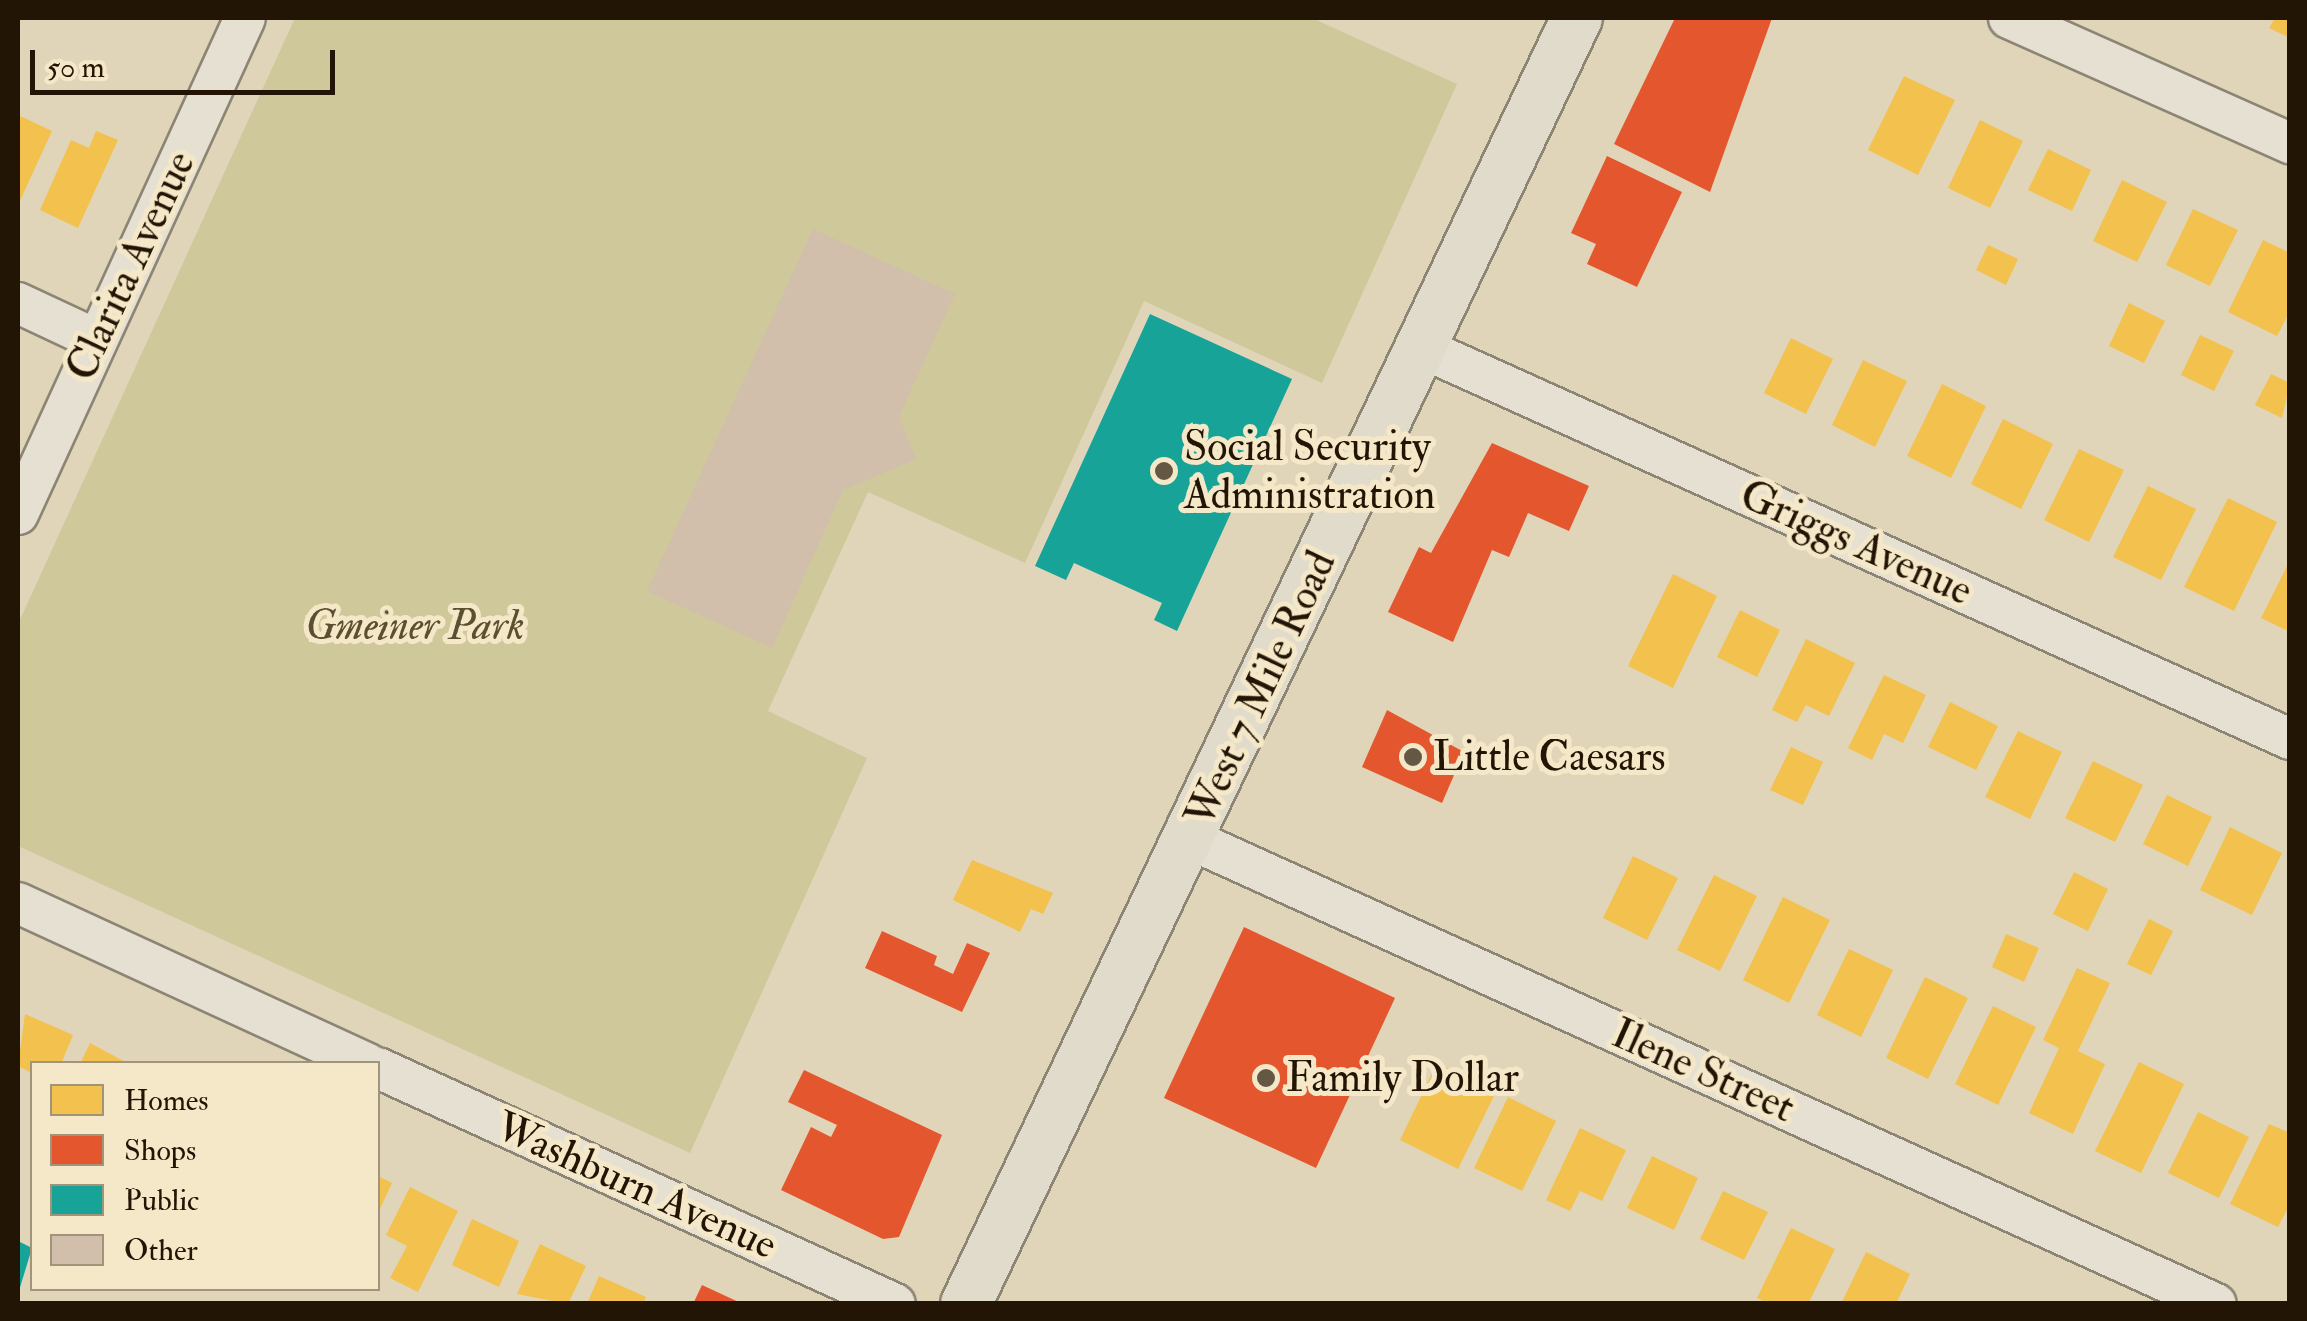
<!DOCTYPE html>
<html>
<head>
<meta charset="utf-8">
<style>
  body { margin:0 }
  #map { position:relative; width:2307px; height:1321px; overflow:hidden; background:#e0d5b9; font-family:"IM FELL Double Pica",serif }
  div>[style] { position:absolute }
  .green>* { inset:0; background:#cfc89b }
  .homes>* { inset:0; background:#f2c14e }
  .shops>* { inset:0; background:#e4572e }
  .public>* { inset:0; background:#17a398 }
  .building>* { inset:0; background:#d1beab }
  .roads { filter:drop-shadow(2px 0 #8c8574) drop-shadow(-2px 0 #8c8574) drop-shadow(0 2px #8c8574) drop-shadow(0 -2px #8c8574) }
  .minor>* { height:40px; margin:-20px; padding:0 20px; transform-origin:20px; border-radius:20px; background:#e5e0d2 }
  .major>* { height:50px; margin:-25px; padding:0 25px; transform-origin:25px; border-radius:25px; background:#e1dbcb }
  .dots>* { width:28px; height:28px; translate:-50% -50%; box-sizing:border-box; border:5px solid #f5e8c8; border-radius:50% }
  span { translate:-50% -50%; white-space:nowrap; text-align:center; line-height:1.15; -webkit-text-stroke:10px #f5e8c8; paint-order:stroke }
  .street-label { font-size:42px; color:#221505 }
  .poi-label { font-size:42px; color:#221505 }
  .left { translate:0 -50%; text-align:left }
  .park-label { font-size:42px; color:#5a5031; font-style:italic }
  .frame { position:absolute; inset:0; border:20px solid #221505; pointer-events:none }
  .legend { position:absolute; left:30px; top:1061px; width:350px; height:230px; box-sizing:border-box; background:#f5e8c8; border:2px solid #a1947a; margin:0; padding:12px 18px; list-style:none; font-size:30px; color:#221505 }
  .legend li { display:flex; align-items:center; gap:20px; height:50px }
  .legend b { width:50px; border:2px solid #a1947a }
  .scale { position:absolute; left:30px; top:50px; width:305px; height:45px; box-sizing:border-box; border:5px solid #221505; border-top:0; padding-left:12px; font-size:30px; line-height:35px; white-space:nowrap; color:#221505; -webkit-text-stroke:8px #f5e8c8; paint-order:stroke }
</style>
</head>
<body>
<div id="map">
  <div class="green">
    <div style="clip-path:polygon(295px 18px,1312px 18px,1457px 84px,1322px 383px,1144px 301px,1025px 563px,868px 492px,768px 711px,867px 758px,690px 1153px,18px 846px,18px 624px)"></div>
  </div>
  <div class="homes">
    <div style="clip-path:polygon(2275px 18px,2290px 18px,2290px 38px,2269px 28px)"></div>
    <div style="clip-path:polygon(1904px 76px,1955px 100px,1918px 175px,1868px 150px)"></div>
    <div style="clip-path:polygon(18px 115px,52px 131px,18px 205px)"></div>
    <div style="clip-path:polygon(1980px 120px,2023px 141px,1990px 208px,1948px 188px)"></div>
    <div style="clip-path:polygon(96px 131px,118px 140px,78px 228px,40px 210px,71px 140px,89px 148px)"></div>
    <div style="clip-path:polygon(2048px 149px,2091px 170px,2072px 211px,2028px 190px)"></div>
    <div style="clip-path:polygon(2122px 180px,2167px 202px,2137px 262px,2093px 241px)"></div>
    <div style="clip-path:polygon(2193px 209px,2238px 230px,2210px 286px,2166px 265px)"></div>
    <div style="clip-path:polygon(2263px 240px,2290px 253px,2290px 311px,2277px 336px,2228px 312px)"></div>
    <div style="clip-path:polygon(1988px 245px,2018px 259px,2006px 285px,1976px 270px)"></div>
    <div style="clip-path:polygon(2129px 303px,2165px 321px,2144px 363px,2109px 346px)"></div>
    <div style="clip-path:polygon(2200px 335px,2234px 351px,2214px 391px,2181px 375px)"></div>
    <div style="clip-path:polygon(1791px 338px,1833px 359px,1806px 414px,1764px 393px)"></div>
    <div style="clip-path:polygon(1863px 360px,1907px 381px,1875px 447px,1832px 425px)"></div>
    <div style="clip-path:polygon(2271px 374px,2290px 383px,2282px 418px,2255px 405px)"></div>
    <div style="clip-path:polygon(1942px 384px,1986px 406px,1951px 478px,1907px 456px)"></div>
    <div style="clip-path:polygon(2003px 419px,2053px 444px,2021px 509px,1971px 484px)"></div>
    <div style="clip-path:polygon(2079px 449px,2124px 470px,2089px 542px,2044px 520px)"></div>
    <div style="clip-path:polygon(2148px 486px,2196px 509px,2161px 580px,2113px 557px)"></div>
    <div style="clip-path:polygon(2228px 498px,2277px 522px,2234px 611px,2184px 587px)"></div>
    <div style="clip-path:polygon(2290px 560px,2290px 632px,2261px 618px)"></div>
    <div style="clip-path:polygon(1673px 574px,1717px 596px,1673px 688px,1628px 666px)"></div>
    <div style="clip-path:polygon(1740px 610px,1780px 630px,1757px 677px,1717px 657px)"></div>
    <div style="clip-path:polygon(1806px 639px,1855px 663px,1829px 716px,1806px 705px,1797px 722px,1772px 710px)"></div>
    <div style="clip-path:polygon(1884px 675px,1926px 695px,1903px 743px,1884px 734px,1872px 760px,1848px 748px)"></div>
    <div style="clip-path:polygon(1950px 702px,1998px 726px,1976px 770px,1928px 747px)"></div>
    <div style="clip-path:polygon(2018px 731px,2062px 752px,2030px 819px,1985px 797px)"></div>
    <div style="clip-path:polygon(1791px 747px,1823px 762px,1803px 805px,1770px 790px)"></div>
    <div style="clip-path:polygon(2093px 761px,2143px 785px,2115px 842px,2065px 818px)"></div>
    <div style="clip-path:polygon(2167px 795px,2212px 817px,2188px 866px,2143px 844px)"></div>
    <div style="clip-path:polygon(2230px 827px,2282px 853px,2252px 915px,2200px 890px)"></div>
    <div style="clip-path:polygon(1633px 856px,1678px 878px,1647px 940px,1603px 918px)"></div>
    <div style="clip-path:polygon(972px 860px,1053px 893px,1043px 914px,1031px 909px,1020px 932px,953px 900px)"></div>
    <div style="clip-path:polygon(2074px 872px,2108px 889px,2088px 931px,2053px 914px)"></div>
    <div style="clip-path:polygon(1714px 875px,1757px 896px,1720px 971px,1677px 950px)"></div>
    <div style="clip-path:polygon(1783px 897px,1830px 920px,1789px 1003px,1743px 980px)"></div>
    <div style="clip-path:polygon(2149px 919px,2173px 931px,2151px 975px,2127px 964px)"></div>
    <div style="clip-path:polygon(2006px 934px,2039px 948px,2024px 982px,1992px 967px)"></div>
    <div style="clip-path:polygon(1849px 949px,1893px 970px,1861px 1037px,1817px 1015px)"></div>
    <div style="clip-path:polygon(2077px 968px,2110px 983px,2078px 1051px,2105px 1064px,2073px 1134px,2029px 1113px,2059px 1048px,2043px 1040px)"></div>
    <div style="clip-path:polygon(1925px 977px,1968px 998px,1928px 1079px,1886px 1058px)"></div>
    <div style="clip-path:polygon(1993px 1006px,2036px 1027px,1998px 1105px,1955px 1084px)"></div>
    <div style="clip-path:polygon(25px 1014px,73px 1035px,61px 1064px,32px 1064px,32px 1073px,18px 1066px)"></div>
    <div style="clip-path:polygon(90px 1043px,129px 1064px,80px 1064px)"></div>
    <div style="clip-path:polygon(2139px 1062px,2184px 1084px,2141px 1173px,2095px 1151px)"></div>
    <div style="clip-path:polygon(1437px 1063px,1496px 1092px,1458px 1169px,1400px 1140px)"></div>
    <div style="clip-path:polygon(1508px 1097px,1556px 1121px,1522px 1191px,1474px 1168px)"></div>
    <div style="clip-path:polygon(2198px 1112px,2249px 1137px,2219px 1198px,2168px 1173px)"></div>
    <div style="clip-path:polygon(2269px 1124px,2290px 1133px,2290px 1204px,2278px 1227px,2230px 1204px)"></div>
    <div style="clip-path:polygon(1580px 1128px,1626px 1150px,1602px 1201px,1580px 1191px,1570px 1211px,1546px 1200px)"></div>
    <div style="clip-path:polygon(1652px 1156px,1698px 1178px,1674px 1230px,1627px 1208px)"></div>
    <div style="clip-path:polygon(378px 1176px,392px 1183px,378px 1213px)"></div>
    <div style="clip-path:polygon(410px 1187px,458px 1211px,418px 1292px,390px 1278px,407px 1246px,386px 1235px)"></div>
    <div style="clip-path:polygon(1723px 1191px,1768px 1212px,1744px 1260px,1700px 1239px)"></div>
    <div style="clip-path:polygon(472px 1219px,519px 1241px,499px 1287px,452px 1265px)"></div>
    <div style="clip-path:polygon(1791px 1228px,1835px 1249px,1808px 1304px,1769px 1304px,1757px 1298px)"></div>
    <div style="clip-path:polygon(540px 1244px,586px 1266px,568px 1304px,517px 1294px)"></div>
    <div style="clip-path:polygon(1866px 1252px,1910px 1274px,1896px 1304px,1841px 1304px)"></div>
    <div style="clip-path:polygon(599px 1276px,646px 1297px,643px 1304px,587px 1304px)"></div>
  </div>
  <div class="shops">
    <div style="clip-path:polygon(1675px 18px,1772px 18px,1710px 192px,1614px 144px)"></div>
    <div style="clip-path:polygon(1607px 156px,1682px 192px,1637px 287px,1587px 264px,1596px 244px,1571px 233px)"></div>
    <div style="clip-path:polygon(1492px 443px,1589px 486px,1569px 531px,1528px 513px,1509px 557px,1492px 550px,1453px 642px,1388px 612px,1419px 547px,1431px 553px)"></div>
    <div style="clip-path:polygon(1387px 710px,1464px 752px,1442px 803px,1362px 767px)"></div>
    <div style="clip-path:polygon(1244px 927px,1395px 998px,1316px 1168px,1164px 1098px)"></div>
    <div style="clip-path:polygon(882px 931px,937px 956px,934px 965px,953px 974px,967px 943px,990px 953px,962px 1012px,865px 968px)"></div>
    <div style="clip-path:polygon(804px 1070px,942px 1135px,899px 1237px,883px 1239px,781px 1190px,811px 1127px,831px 1137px,837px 1125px,788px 1102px)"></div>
    <div style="clip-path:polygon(702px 1285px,743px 1304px,693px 1304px)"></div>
  </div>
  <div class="public">
    <div style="clip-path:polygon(1150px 314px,1292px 379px,1177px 631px,1154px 620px,1162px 603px,1074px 563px,1066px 580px,1035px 566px)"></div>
    <div style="clip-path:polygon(18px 1241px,32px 1248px,18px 1294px)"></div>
  </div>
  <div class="building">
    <div style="clip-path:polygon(813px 229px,955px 294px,899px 416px,916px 459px,843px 490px,772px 648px,647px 591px)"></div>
  </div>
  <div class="roads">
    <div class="minor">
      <div style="left:2009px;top:18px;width:308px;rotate:24deg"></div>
      <div style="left:18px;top:303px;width:87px;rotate:25.1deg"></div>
      <div style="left:1422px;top:348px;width:952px;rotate:24.25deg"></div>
      <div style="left:18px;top:514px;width:545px;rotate:-65.41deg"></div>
      <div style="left:1190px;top:839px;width:1126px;rotate:24.38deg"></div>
      <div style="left:18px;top:903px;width:385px;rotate:24.7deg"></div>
      <div style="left:378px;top:1068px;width:568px;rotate:24.54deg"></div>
    </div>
    <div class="major">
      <div style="left:966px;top:1304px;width:1424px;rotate:-64.59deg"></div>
    </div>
  </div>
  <div class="dots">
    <div style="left:1164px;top:471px;background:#645844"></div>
    <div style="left:1413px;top:757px;background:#645844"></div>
    <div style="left:1266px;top:1078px;background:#645844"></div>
  </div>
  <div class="street-label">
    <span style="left:131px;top:266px;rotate:-65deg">Clarita Avenue</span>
    <span style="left:1856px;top:543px;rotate:24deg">Griggs Avenue</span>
    <span style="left:1261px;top:689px;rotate:-65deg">West 7 Mile Road</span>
    <span style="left:1703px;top:1071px;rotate:24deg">Ilene Street</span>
    <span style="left:636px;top:1186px;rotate:24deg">Washburn Avenue</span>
  </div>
  <div class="poi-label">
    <span class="left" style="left:1184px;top:471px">Social Security<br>Administration</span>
    <span class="left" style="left:1433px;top:757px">Little Caesars</span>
    <span class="left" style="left:1286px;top:1078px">Family Dollar</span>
  </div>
  <div class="park-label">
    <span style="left:415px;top:626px">Gmeiner Park</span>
  </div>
  <div class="frame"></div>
  <ul class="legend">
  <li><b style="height:28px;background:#f2c14e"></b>Homes</li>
  <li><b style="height:28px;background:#e4572e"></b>Shops</li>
  <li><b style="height:28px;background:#17a398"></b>Public</li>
  <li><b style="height:28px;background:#d1beab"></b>Other</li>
  </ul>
  <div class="scale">50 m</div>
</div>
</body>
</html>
